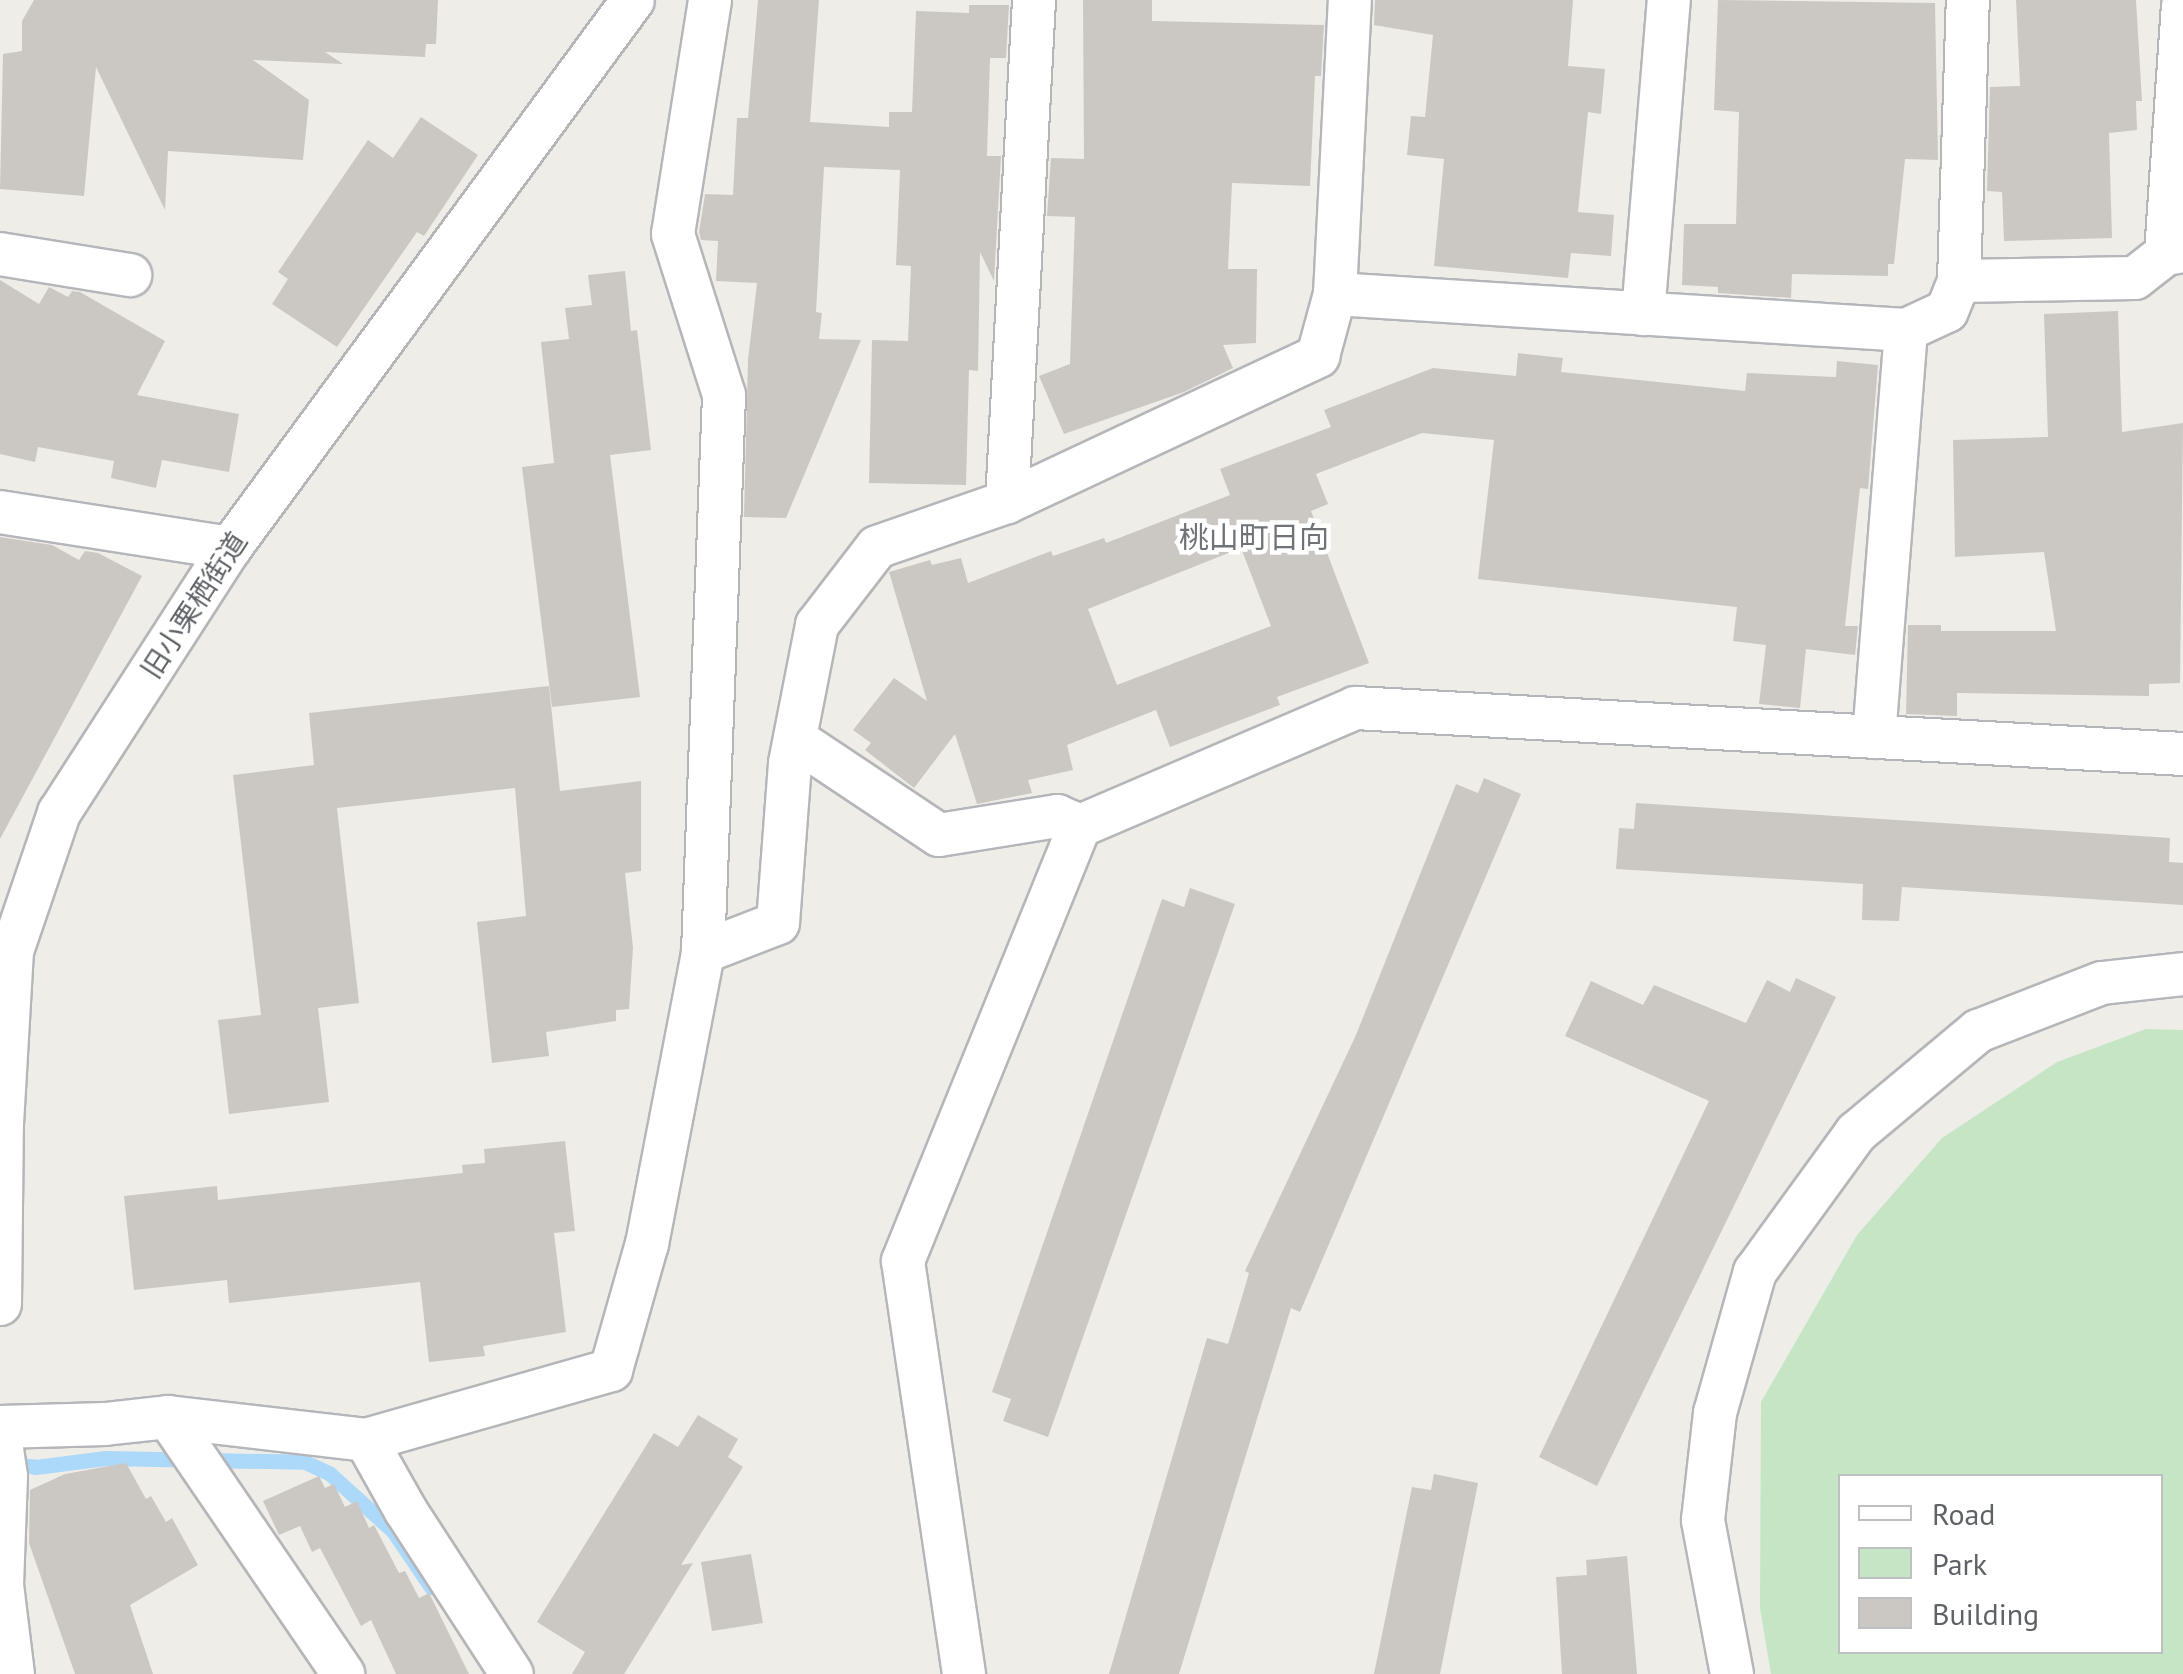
<!DOCTYPE html>
<html>
<head>
<meta charset="utf-8">
<style>
  body { margin:0 }
  #map { position:relative; width:2183px; height:1674px; overflow:hidden; background:#efede7; font-family:"PT Sans","Noto Sans JP",sans-serif }
  div>[style] { position:absolute }
  .green>* { inset:0; background:#c5e5c5 }
  .stream>* { height:15px; margin:-7.5px; padding:0 7.5px; transform-origin:7.5px; border-radius:7.5px; background:#acd8f9 }
  .building>* { inset:0; background:#cbc8c4 }
  .roads { filter:drop-shadow(2px 0 #b4b6ba) drop-shadow(-2px 0 #b4b6ba) drop-shadow(0 2px #b4b6ba) drop-shadow(0 -2px #b4b6ba) }
  .street>* { height:42px; margin:-21px; padding:0 21px; transform-origin:21px; border-radius:21px; background:#fff }
  span { translate:-50% -50%; white-space:nowrap; text-align:center; line-height:1.15; -webkit-text-stroke:9px #fff; paint-order:stroke }
  .street-label { font-size:28px; color:#5e6166 }
  .neighbourhood-label { font-size:30px; color:#6f7378 }
  .legend { position:absolute; left:1838px; top:1474px; width:325px; height:180px; box-sizing:border-box; background:#fff; border:2px solid #bfc0c2; margin:0; padding:12px 18px; list-style:none; font-size:30px; color:#5e6166 }
  .legend li { display:flex; align-items:center; gap:20px; height:50px }
  .legend b { width:50px; border:2px solid #bfc0c2 }
</style>
</head>
<body>
<div id="map">
  <div class="green">
    <div style="clip-path:polygon(evenodd,2146px 1029px,2183px 1030px,2183px 1674px,1771px 1674px,1760px 1608px,1761px 1402px,1857px 1235px,1942px 1138px,2057px 1062px,2146px 1029px,1840px 1476px,2160px 1476px,2160px 1652px,1840px 1652px,1840px 1476px)"></div>
  </div>
  <div class="stream">
    <div style="left:9px;top:1464px;width:27px;rotate:6deg"></div>
    <div style="left:36px;top:1467px;width:70px;rotate:-7.4deg"></div>
    <div style="left:105px;top:1458px;width:200px;rotate:1.1deg"></div>
    <div style="left:305px;top:1462px;width:26px;rotate:25deg"></div>
    <div style="left:329px;top:1473px;width:86px;rotate:42.2deg"></div>
    <div style="left:393px;top:1531px;width:68px;rotate:55.8deg"></div>
  </div>
  <div class="building">
    <div style="clip-path:polygon(34px 0,438px 0,436px 44px,426px 44px,425px 57px,325px 52px,343px 64px,253px 60px,309px 100px,303px 160px,168px 151px,165px 210px,96px 67px,84px 196px,0 189px,3px 54px,22px 51px,22px 21px)"></div>
    <div style="clip-path:polygon(758px 0,819px 0,810px 122px,889px 127px,889px 112px,912px 112px,916px 11px,969px 13px,969px 5px,1009px 5px,1006px 58px,990px 58px,987px 156px,1001px 156px,994px 281px,980px 252px,978px 371px,969px 370px,966px 485px,869px 483px,872px 340px,908px 341px,911px 266px,896px 265px,900px 170px,824px 167px,816px 312px,822px 313px,819px 339px,861px 340px,786px 518px,744px 517px,748px 360px,757px 283px,716px 281px,718px 241px,701px 240px,699px 232px,705px 194px,733px 195px,737px 118px,748px 118px)"></div>
    <div style="clip-path:polygon(1083px 0,1152px 0,1152px 21px,1324px 25px,1321px 76px,1315px 76px,1310px 186px,1232px 183px,1228px 269px,1257px 269px,1256px 343px,1223px 345px,1233px 368px,1184px 392px,1064px 434px,1039px 376px,1070px 364px,1075px 217px,1047px 216px,1051px 158px,1084px 159px)"></div>
    <div style="clip-path:polygon(1375px 0,1573px 0,1568px 66px,1605px 69px,1601px 114px,1588px 112px,1578px 212px,1614px 215px,1611px 256px,1571px 253px,1568px 278px,1434px 266px,1444px 159px,1407px 155px,1411px 116px,1425px 117px,1433px 35px,1374px 25px)"></div>
    <div style="clip-path:polygon(1718px 0,1935px 3px,1938px 160px,1905px 159px,1894px 264px,1888px 264px,1888px 276px,1792px 274px,1791px 298px,1718px 293px,1718px 287px,1682px 285px,1684px 224px,1736px 224px,1739px 112px,1714px 110px)"></div>
    <div style="clip-path:polygon(2016px 0,2136px 0,2142px 101px,2136px 101px,2137px 130px,2109px 133px,2112px 238px,2004px 241px,2002px 192px,1987px 191px,1990px 87px,2020px 86px)"></div>
    <div style="clip-path:polygon(421px 117px,478px 155px,424px 236px,417px 232px,337px 347px,272px 304px,288px 279px,278px 272px,368px 140px,393px 158px)"></div>
    <div style="clip-path:polygon(625px 271px,631px 331px,637px 330px,651px 450px,610px 455px,640px 697px,552px 707px,522px 467px,554px 463px,541px 342px,569px 339px,565px 308px,592px 305px,588px 275px)"></div>
    <div style="clip-path:polygon(0 280px,39px 304px,49px 287px,68px 297px,72px 291px,80px 292px,165px 341px,137px 395px,239px 414px,229px 472px,162px 460px,156px 488px,111px 478px,114px 461px,38px 447px,35px 462px,0 454px)"></div>
    <div style="clip-path:polygon(2118px 311px,2122px 432px,2183px 423px,2180px 683px,2149px 684px,2149px 696px,1957px 693px,1957px 716px,1906px 714px,1908px 625px,1941px 625px,1941px 631px,2056px 631px,2044px 552px,1955px 557px,1953px 440px,2048px 437px,2044px 314px)"></div>
    <div style="clip-path:polygon(evenodd,1518px 353px,1563px 358px,1561px 372px,1745px 391px,1747px 373px,1836px 377px,1837px 361px,1878px 365px,1868px 489px,1860px 488px,1845px 626px,1858px 626px,1855px 655px,1806px 649px,1800px 708px,1759px 704px,1766px 645px,1733px 641px,1737px 607px,1478px 579px,1494px 440px,1422px 433px,1316px 474px,1328px 504px,1311px 511px,1369px 663px,1277px 697px,1280px 705px,1170px 747px,1156px 710px,1067px 745px,1073px 770px,1028px 780px,1032px 793px,977px 804px,955px 734px,914px 788px,865px 750px,871px 743px,853px 730px,894px 678px,927px 701px,889px 572px,930px 560px,932px 565px,961px 558px,968px 583px,1051px 551px,1053px 556px,1104px 538px,1106px 543px,1230px 495px,1220px 469px,1331px 427px,1324px 410px,1433px 368px,1516px 376px,1518px 353px,1241px 548px,1271px 626px,1117px 685px,1088px 609px,1241px 548px)"></div>
    <div style="clip-path:polygon(0 537px,52px 545px,79px 560px,85px 551px,98px 553px,142px 576px,0 839px)"></div>
    <div style="clip-path:polygon(549px 686px,560px 791px,641px 781px,641px 871px,625px 873px,633px 948px,629px 1009px,616px 1010px,616px 1021px,546px 1032px,549px 1056px,492px 1063px,477px 922px,526px 916px,515px 788px,337px 808px,359px 1003px,318px 1008px,329px 1102px,229px 1114px,218px 1020px,261px 1015px,233px 775px,314px 765px,309px 713px)"></div>
    <div style="clip-path:polygon(1484px 778px,1521px 794px,1300px 1312px,1291px 1308px,1179px 1674px,1109px 1674px,1207px 1338px,1228px 1344px,1249px 1273px,1245px 1271px,1356px 1035px,1456px 784px,1478px 793px)"></div>
    <div style="clip-path:polygon(1636px 803px,2170px 838px,2169px 862px,2183px 863px,2183px 905px,1902px 887px,1899px 921px,1862px 920px,1863px 884px,1616px 869px,1619px 828px,1634px 829px)"></div>
    <div style="clip-path:polygon(1190px 888px,1235px 904px,1048px 1437px,1003px 1421px,1011px 1399px,992px 1392px,1162px 899px,1184px 907px)"></div>
    <div style="clip-path:polygon(1796px 978px,1836px 997px,1597px 1486px,1539px 1457px,1709px 1101px,1565px 1036px,1591px 981px,1643px 1005px,1654px 985px,1746px 1023px,1767px 980px,1790px 992px)"></div>
    <div style="clip-path:polygon(565px 1141px,575px 1231px,554px 1233px,566px 1332px,483px 1346px,485px 1356px,429px 1362px,420px 1282px,229px 1303px,227px 1280px,134px 1290px,124px 1196px,217px 1186px,218px 1200px,463px 1173px,462px 1165px,485px 1163px,484px 1149px)"></div>
    <div style="clip-path:polygon(698px 1415px,738px 1439px,728px 1457px,743px 1467px,681px 1565px,693px 1563px,624px 1674px,572px 1674px,585px 1652px,537px 1622px,654px 1433px,678px 1447px)"></div>
    <div style="clip-path:polygon(126px 1463px,146px 1499px,151px 1496px,166px 1522px,172px 1518px,198px 1565px,130px 1605px,153px 1674px,75px 1674px,29px 1543px,30px 1490px,65px 1474px)"></div>
    <div style="clip-path:polygon(1434px 1474px,1478px 1483px,1440px 1674px,1374px 1674px,1412px 1487px,1431px 1490px)"></div>
    <div style="clip-path:polygon(319px 1476px,325px 1488px,334px 1484px,345px 1507px,357px 1501px,369px 1528px,374px 1525px,399px 1573px,405px 1571px,419px 1598px,429px 1593px,469px 1674px,396px 1674px,371px 1620px,361px 1626px,320px 1548px,312px 1552px,300px 1526px,279px 1535px,263px 1501px)"></div>
    <div style="clip-path:polygon(751px 1554px,763px 1623px,712px 1631px,701px 1562px)"></div>
    <div style="clip-path:polygon(1627px 1556px,1637px 1674px,1562px 1674px,1556px 1577px,1587px 1575px,1586px 1560px)"></div>
  </div>
  <div class="roads">
    <div class="street">
      <div style="left:0;top:254px;width:132px;rotate:9.2deg"></div>
      <div style="left:2166px;top:254px;width:248px;rotate:-86.1deg"></div>
      <div style="left:1959px;top:281px;width:281px;rotate:-88.2deg"></div>
      <div style="left:1335px;top:294px;width:572px;rotate:3.61deg"></div>
      <div style="left:1906px;top:330px;width:45px;rotate:-24.9deg"></div>
      <div style="left:1947px;top:311px;width:32px;rotate:-68deg"></div>
      <div style="left:1959px;top:281px;width:176px;rotate:-1deg"></div>
      <div style="left:2135px;top:278px;width:39px;rotate:-38deg"></div>
      <div style="left:2166px;top:254px;width:17px;rotate:-10deg"></div>
      <div style="left:1643px;top:314px;width:315px;rotate:-85.3deg"></div>
      <div style="left:1007px;top:502px;width:503px;rotate:-86.92deg"></div>
      <div style="left:0;top:512px;width:233px;rotate:8.9deg"></div>
      <div style="left:1874px;top:737px;width:408px;rotate:-85.5deg"></div>
      <div style="left:795px;top:739px;width:173px;rotate:33.7deg"></div>
      <div style="left:939px;top:835px;width:120px;rotate:-9.1deg"></div>
      <div style="left:1057px;top:816px;width:25px;rotate:23deg"></div>
      <div style="left:703px;top:952px;width:80px;rotate:-21.1deg"></div>
      <div style="left:778px;top:923px;width:160px;rotate:-85.7deg"></div>
      <div style="left:790px;top:763px;width:141px;rotate:-78.9deg"></div>
      <div style="left:817px;top:625px;width:98px;rotate:-52.4deg"></div>
      <div style="left:877px;top:547px;width:138px;rotate:-19.1deg"></div>
      <div style="left:1007px;top:502px;width:344px;rotate:-25.1deg"></div>
      <div style="left:1318px;top:356px;width:64px;rotate:-74.7deg"></div>
      <div style="left:1335px;top:294px;width:294px;rotate:-87.1deg"></div>
      <div style="left:0;top:1304px;width:180px;rotate:-89.4deg"></div>
      <div style="left:2px;top:1124px;width:173px;rotate:-86.7deg"></div>
      <div style="left:12px;top:951px;width:146px;rotate:-71.2deg"></div>
      <div style="left:59px;top:813px;width:315px;rotate:-57.2deg"></div>
      <div style="left:230px;top:548px;width:680px;rotate:-53.67deg"></div>
      <div style="left:168px;top:1417px;width:311px;rotate:55.7deg"></div>
      <div style="left:0;top:1427px;width:105px;rotate:-1.6deg"></div>
      <div style="left:105px;top:1424px;width:63px;rotate:-6.3deg"></div>
      <div style="left:168px;top:1417px;width:199px;rotate:6.6deg"></div>
      <div style="left:366px;top:1440px;width:255px;rotate:-15.9deg"></div>
      <div style="left:611px;top:1370px;width:131px;rotate:-74.1deg"></div>
      <div style="left:647px;top:1244px;width:297px;rotate:-79.1deg"></div>
      <div style="left:703px;top:952px;width:557px;rotate:-87.84deg"></div>
      <div style="left:724px;top:395px;width:169px;rotate:-107.6deg"></div>
      <div style="left:673px;top:234px;width:237px;rotate:-81deg"></div>
      <div style="left:0;top:1436px;width:40px;rotate:81.5deg"></div>
      <div style="left:6px;top:1476px;width:109px;rotate:92.1deg"></div>
      <div style="left:2px;top:1585px;width:90px;rotate:83deg"></div>
      <div style="left:366px;top:1440px;width:81px;rotate:60.6deg"></div>
      <div style="left:406px;top:1511px;width:194px;rotate:57deg"></div>
      <div style="left:964px;top:1674px;width:417px;rotate:-98.4deg"></div>
      <div style="left:903px;top:1261px;width:470px;rotate:-67.9deg"></div>
      <div style="left:1080px;top:826px;width:299px;rotate:-23.2deg"></div>
      <div style="left:1355px;top:708px;width:829px;rotate:3.18deg"></div>
      <div style="left:1732px;top:1674px;width:157px;rotate:-100.7deg"></div>
      <div style="left:1703px;top:1520px;width:108px;rotate:-83.6deg"></div>
      <div style="left:1715px;top:1413px;width:147px;rotate:-74.2deg"></div>
      <div style="left:1755px;top:1272px;width:172px;rotate:-54deg"></div>
      <div style="left:1856px;top:1133px;width:159px;rotate:-39.9deg"></div>
      <div style="left:1978px;top:1031px;width:133px;rotate:-21.2deg"></div>
      <div style="left:2102px;top:983px;width:81px;rotate:-6.3deg"></div>
    </div>
  </div>
  <div class="street-label">
    <span style="left:194px;top:605px;rotate:-57deg">旧小栗栖街道</span>
  </div>
  <div class="neighbourhood-label">
    <span style="left:1254px;top:537px">桃山町日向</span>
  </div>
  <ul class="legend">
  <li><b style="height:12px;background:#fff"></b>Road</li>
  <li><b style="height:28px;background:#c5e5c5"></b>Park</li>
  <li><b style="height:28px;background:#cbc8c4"></b>Building</li>
  </ul>
</div>
</body>
</html>
